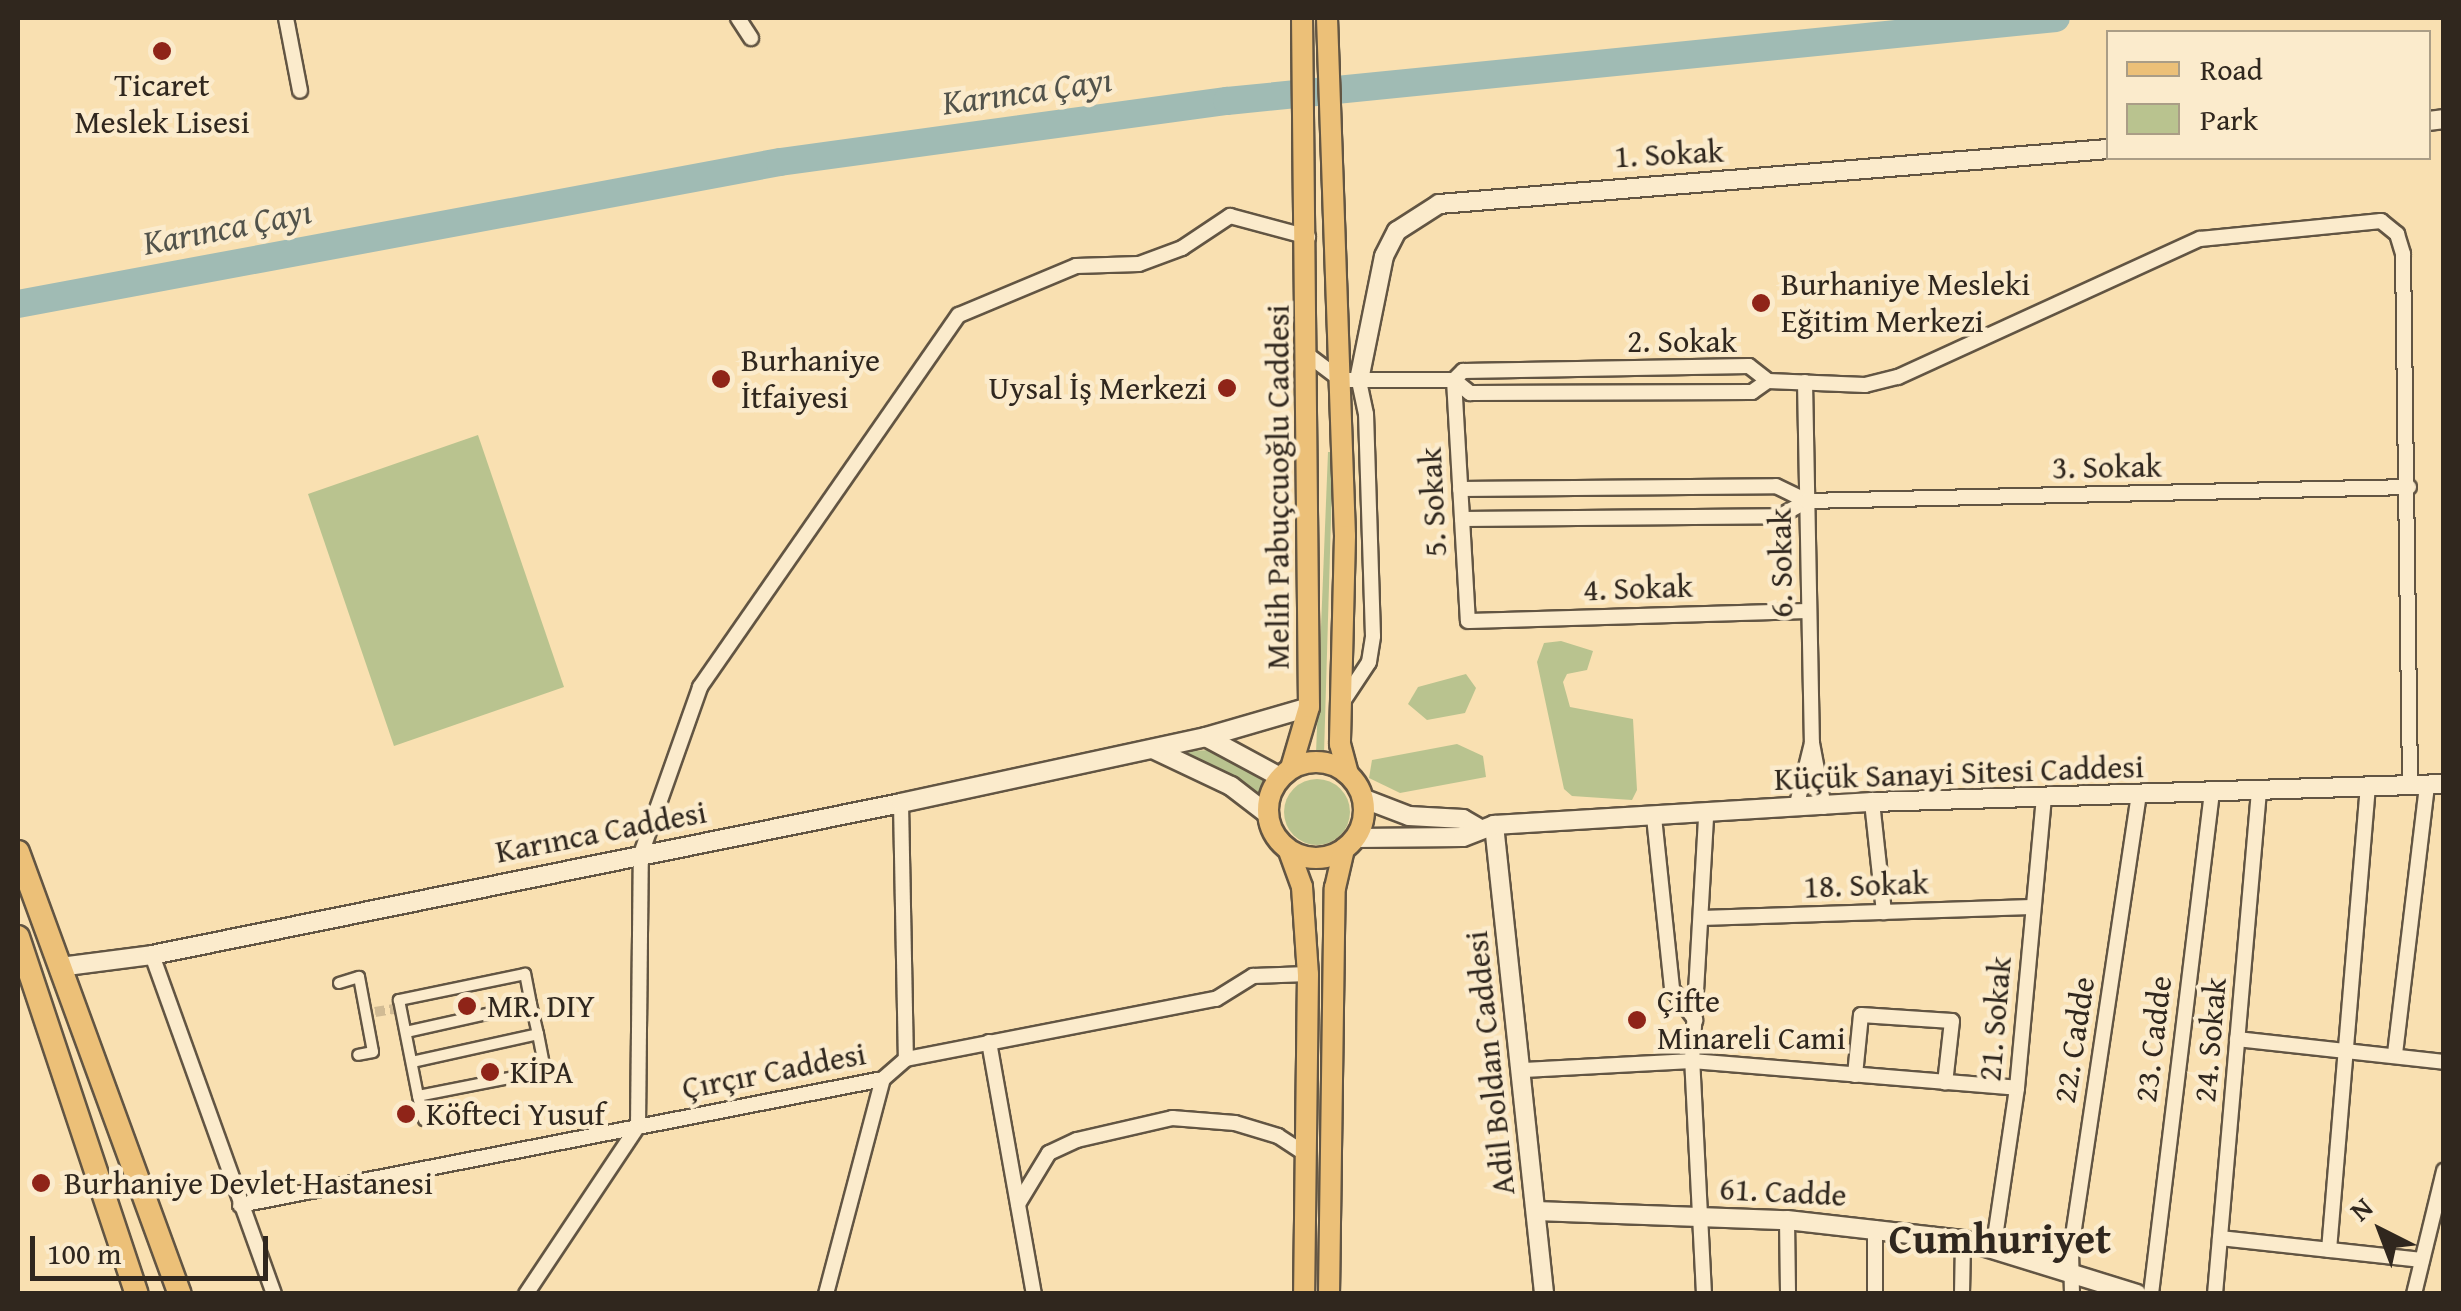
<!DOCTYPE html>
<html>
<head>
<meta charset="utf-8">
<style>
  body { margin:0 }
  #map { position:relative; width:2461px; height:1311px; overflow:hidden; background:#f9e0b1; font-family:"Gentium Book Plus",serif }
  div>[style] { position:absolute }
  .green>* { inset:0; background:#b9c38f }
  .round { border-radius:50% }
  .river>* { height:28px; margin:-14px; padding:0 14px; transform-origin:14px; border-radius:14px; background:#a0bbb4 }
  .pedestrian-tunnel>* { height:10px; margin-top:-5px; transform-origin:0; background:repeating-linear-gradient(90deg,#d1bb94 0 10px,transparent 0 15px) }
  .roads { filter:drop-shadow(2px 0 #625543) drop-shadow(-2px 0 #625543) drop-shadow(0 2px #625543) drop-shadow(0 -2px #625543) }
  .pedestrian>* { height:10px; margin:-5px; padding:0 5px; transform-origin:5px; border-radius:5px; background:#fbebcc }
  .minor>* { height:14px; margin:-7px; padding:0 7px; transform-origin:7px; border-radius:7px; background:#fbebcc }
  .tertiary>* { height:18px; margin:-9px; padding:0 9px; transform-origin:9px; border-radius:9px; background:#fbebcc }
  .primary>* { height:20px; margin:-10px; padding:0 10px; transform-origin:10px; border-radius:10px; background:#ecc078 }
  .primary>.ring { margin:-10px; padding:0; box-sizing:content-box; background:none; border:20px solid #ecc078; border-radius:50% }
  .trunk>* { height:22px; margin:-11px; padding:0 11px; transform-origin:11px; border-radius:11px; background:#ecc078 }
  .dots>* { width:28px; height:28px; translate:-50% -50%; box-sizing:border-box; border:5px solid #fbebcc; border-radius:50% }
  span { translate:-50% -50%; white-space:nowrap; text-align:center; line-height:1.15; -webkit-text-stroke:9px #fbebcc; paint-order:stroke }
  .poi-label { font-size:32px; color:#30271e }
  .left { translate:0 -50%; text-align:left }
  .right { translate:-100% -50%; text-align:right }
  .street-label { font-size:32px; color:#30271e }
  .water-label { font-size:35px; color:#52534b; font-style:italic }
  .district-label { font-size:42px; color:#30271e; font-weight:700 }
  .frame { position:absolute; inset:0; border:20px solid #30271e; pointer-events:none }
  .legend { position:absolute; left:2106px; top:30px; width:325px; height:130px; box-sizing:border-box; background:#fbebcc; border:2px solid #aa9d86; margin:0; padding:12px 18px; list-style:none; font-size:30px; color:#30271e }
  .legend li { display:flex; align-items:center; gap:20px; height:50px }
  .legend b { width:50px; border:2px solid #aa9d86 }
  .north { position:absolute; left:2331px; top:1181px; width:100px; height:100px; -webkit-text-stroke:8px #fbebcc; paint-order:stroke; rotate:318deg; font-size:28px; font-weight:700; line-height:40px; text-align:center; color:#30271e }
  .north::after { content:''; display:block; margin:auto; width:35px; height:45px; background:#30271e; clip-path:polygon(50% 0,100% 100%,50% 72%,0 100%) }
  .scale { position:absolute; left:30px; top:1236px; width:238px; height:45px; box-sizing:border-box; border:5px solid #30271e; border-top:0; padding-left:12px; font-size:30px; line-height:35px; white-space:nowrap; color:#30271e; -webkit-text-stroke:8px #fbebcc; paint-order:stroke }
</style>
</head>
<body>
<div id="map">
  <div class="green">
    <div style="clip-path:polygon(478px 435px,564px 687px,394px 746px,308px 494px)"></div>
    <div style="clip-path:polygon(1328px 452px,1333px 452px,1324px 754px,1316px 753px)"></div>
    <div style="clip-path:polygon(1561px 641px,1593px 651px,1587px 670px,1567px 674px,1563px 682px,1570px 707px,1633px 719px,1637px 790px,1632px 800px,1572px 796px,1564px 789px,1537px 662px,1544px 643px)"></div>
    <div style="clip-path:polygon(1466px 674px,1476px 688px,1465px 713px,1427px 720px,1408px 704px,1418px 687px)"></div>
    <div style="clip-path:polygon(1457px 744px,1483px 756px,1486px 777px,1400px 793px,1369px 778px,1372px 760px)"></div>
    <div style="clip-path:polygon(1211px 750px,1272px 781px,1262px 799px,1237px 779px,1167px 752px)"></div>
    <div class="round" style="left:1284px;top:779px;width:66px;height:66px"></div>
  </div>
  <div class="river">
    <div style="left:18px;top:304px;width:775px;rotate:-10.56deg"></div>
    <div style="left:780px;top:162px;width:451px;rotate:-7.8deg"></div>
    <div style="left:1227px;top:101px;width:833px;rotate:-5.72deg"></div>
  </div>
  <div class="pedestrian-tunnel">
    <div style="left:375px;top:1012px;width:26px;rotate:-9deg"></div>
  </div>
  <div class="roads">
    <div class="pedestrian">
      <div style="left:339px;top:983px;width:21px;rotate:-17deg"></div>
      <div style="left:359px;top:977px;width:76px;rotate:79.4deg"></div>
      <div style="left:373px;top:1052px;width:15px;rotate:169deg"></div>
      <div style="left:531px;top:1004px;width:31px;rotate:77deg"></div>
      <div style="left:406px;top:1032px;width:128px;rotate:-12.6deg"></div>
      <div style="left:531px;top:1004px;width:31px;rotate:-101deg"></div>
      <div style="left:525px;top:974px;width:129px;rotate:168.3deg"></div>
      <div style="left:399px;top:1000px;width:98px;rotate:78.8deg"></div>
      <div style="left:418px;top:1096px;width:25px;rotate:76deg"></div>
      <div style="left:412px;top:1062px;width:129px;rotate:-12.5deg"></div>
      <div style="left:538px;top:1034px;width:38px;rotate:79deg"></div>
      <div style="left:545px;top:1071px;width:129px;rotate:168.9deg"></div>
    </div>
    <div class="minor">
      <div style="left:286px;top:18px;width:74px;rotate:79.1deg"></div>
      <div style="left:738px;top:18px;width:24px;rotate:57deg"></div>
      <div style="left:1308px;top:355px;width:41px;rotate:37.1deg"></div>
      <div style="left:1341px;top:380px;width:113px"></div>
      <div style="left:1454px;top:380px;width:21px;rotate:39deg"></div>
      <div style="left:1470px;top:393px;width:282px;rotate:-0.2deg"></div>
      <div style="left:1752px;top:392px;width:19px;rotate:-35deg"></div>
      <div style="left:1454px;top:380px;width:241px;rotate:86.7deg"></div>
      <div style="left:1468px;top:621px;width:341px;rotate:-1.7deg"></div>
      <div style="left:1454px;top:380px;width:13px;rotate:-45deg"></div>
      <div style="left:1463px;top:371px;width:286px;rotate:-1deg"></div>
      <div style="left:1749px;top:366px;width:24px;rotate:38deg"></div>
      <div style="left:1768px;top:381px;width:97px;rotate:2.4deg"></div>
      <div style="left:1865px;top:385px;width:34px;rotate:-14deg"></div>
      <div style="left:1898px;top:377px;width:332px;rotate:-24.6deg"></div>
      <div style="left:2200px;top:239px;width:182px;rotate:-5.7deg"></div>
      <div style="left:2381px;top:221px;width:21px;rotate:39deg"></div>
      <div style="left:2397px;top:234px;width:21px;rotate:73deg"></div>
      <div style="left:2403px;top:254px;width:530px;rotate:89.24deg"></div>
      <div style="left:1805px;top:382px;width:361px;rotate:88.9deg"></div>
      <div style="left:1460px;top:489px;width:316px;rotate:-0.5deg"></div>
      <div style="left:1776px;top:486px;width:34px;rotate:26deg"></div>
      <div style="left:1462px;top:519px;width:318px;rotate:-0.5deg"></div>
      <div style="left:1780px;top:516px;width:31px;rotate:-29deg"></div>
      <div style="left:1807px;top:501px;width:602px;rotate:-1.33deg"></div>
      <div style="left:1342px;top:703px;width:49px;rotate:-56.6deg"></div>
      <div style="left:1369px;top:662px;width:26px;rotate:-81deg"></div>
      <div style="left:1373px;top:636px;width:222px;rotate:-91.8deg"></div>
      <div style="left:1366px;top:414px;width:35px;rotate:-102deg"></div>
      <div style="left:1872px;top:802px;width:111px;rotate:83.8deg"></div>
      <div style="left:901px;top:803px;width:256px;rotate:88.9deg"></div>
      <div style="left:1796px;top:808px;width:67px;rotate:-76.2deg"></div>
      <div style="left:1812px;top:743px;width:65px;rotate:79.4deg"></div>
      <div style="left:1654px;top:817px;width:173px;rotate:84deg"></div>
      <div style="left:1672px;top:989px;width:39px;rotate:53deg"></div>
      <div style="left:1701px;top:918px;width:331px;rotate:-1.9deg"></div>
      <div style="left:152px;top:955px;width:360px;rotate:70.2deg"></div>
      <div style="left:2237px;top:1039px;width:208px;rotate:6.3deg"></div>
      <div style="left:989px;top:1042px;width:256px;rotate:79.9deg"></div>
      <div style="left:2395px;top:1054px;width:272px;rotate:-83.2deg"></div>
      <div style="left:1524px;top:1070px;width:168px;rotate:-3.1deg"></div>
      <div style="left:1692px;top:1061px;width:326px;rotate:4.7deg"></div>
      <div style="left:1855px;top:1075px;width:60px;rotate:-84.3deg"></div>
      <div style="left:1861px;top:1015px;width:91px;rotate:3.8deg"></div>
      <div style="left:1952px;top:1021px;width:62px;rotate:96.4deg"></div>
      <div style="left:1018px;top:1204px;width:60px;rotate:-58.7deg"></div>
      <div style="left:1049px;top:1153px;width:31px;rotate:-25deg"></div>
      <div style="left:1077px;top:1140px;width:98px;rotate:-13deg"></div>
      <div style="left:1172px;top:1118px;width:63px;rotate:4.5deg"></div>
      <div style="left:1235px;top:1123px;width:45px;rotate:16.8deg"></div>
      <div style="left:1278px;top:1136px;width:35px;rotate:33deg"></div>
      <div style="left:240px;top:1205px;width:655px;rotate:-11.09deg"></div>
      <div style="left:883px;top:1079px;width:30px;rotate:-41deg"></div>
      <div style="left:906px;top:1059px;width:316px;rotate:-11deg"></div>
      <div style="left:1216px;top:999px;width:44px;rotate:-31.9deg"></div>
      <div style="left:1253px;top:976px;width:55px;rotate:-2.1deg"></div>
      <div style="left:1787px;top:1220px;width:74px;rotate:89.2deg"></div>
      <div style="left:2220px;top:1238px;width:203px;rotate:6.2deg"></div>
      <div style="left:1994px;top:1244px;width:158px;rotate:-81.6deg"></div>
      <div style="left:2017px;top:1088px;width:292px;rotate:-84.7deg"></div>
      <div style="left:2329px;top:1250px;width:467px;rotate:-85.2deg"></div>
      <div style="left:526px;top:1294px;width:202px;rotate:-56.3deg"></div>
      <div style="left:638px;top:1126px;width:272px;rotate:-89.4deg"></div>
      <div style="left:641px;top:854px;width:177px;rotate:-70.5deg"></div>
      <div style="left:700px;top:687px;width:453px;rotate:-55.2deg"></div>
      <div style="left:959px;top:315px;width:127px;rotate:-22.7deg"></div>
      <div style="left:1076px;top:266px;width:63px;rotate:-1.8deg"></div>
      <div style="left:1139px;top:264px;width:46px;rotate:-20.4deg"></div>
      <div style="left:1182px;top:248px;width:58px;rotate:-33.7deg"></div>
      <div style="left:1230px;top:216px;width:81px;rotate:15.1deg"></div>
      <div style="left:826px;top:1294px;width:222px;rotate:-75.2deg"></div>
      <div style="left:1704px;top:1294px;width:233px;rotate:-92.9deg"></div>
      <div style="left:1692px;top:1061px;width:246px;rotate:-86.7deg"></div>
      <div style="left:1875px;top:1294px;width:66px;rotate:-90deg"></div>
      <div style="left:1962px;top:1294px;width:54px;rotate:-88.9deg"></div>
      <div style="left:2072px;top:1294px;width:45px;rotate:-91.3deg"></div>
      <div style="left:2071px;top:1249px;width:458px;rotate:-81.5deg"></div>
      <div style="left:2151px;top:1294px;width:506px;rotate:-83.07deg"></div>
      <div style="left:2215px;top:1294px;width:505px;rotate:-85deg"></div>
      <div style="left:2414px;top:1294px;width:127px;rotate:-76.3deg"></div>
    </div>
    <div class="tertiary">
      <div style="left:2428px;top:121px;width:16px;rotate:-7deg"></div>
      <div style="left:1359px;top:380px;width:126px;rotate:-78.6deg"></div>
      <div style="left:1384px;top:256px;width:28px;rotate:-63deg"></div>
      <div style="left:1397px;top:231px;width:50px;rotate:-32.7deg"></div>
      <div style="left:1439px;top:204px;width:671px;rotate:-4.7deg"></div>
      <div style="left:1206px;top:737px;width:84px;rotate:28.4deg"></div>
      <div style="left:1153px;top:749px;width:86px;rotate:25.4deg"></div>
      <div style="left:1231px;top:786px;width:44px;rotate:37.6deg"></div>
      <div style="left:1362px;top:798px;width:50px;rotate:21deg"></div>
      <div style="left:1409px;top:816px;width:54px;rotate:3.2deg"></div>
      <div style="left:1463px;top:819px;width:16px;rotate:30deg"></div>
      <div style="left:1494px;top:825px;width:472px;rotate:83.9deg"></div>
      <div style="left:1356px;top:838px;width:107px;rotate:-0.5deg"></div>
      <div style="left:1463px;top:837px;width:33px;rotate:-21deg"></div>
      <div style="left:1494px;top:825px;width:379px;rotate:-3.5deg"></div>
      <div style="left:1872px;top:802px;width:572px;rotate:-1.8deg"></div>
      <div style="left:60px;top:967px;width:93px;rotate:-7.4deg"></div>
      <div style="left:152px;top:955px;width:764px;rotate:-11.47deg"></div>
      <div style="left:901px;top:803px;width:312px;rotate:-12.2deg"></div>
      <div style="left:1206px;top:737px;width:107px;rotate:-16.2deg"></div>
      <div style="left:1536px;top:1211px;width:251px;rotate:2.1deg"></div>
      <div style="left:1787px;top:1220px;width:177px;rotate:6.5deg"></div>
      <div style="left:1963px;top:1240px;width:182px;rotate:17.2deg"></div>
    </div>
    <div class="primary">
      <div style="left:1327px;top:18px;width:518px;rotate:88.01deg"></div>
      <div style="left:1345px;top:536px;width:208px;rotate:91.4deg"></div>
      <div style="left:1340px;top:744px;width:30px;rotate:75deg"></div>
      <div class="ring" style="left:1268px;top:762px;width:76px;height:76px"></div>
      <div style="left:1291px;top:768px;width:64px;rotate:-73.6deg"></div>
      <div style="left:1309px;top:707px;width:689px;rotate:-90.58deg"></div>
      <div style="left:1289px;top:851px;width:38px;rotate:70deg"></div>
      <div style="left:1302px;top:887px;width:87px;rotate:86.1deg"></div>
      <div style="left:1308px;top:974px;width:320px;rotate:90.7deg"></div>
      <div style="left:1329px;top:1294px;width:406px;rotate:-89.2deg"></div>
      <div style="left:1335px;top:888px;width:40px;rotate:-77deg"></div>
    </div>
    <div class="trunk">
      <div style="left:18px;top:852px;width:471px;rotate:69.9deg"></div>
      <div style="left:18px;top:937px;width:376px;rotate:71.6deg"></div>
    </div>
  </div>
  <div class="dots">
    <div style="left:162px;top:51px;background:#8f2418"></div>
    <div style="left:1761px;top:303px;background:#8f2418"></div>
    <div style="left:721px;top:379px;background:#8f2418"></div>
    <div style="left:1227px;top:388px;background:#8f2418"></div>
    <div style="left:467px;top:1006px;background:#8f2418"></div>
    <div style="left:1637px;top:1020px;background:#8f2418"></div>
    <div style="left:490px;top:1072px;background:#8f2418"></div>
    <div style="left:406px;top:1114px;background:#8f2418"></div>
    <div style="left:41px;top:1183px;background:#8f2418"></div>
  </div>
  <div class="poi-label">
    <span style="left:162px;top:104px">Ticaret<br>Meslek Lisesi</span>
    <span class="left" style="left:1781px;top:303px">Burhaniye Mesleki<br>Eğitim Merkezi</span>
    <span class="left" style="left:741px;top:379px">Burhaniye<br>İtfaiyesi</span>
    <span class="right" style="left:1207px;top:388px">Uysal İş Merkezi</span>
    <span class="left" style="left:1657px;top:1020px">Çifte<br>Minareli Cami</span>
    <span class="left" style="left:487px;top:1006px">MR. DIY</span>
    <span class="left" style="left:510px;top:1072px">KİPA</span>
    <span class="left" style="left:426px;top:1114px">Köfteci Yusuf</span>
    <span class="left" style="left:64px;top:1183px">Burhaniye Devlet Hastanesi</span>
  </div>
  <div class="street-label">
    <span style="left:1669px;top:154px;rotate:-3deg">1. Sokak</span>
    <span style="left:1682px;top:341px">2. Sokak</span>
    <span style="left:2107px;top:467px;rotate:-1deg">3. Sokak</span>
    <span style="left:1278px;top:487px;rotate:-90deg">Melih Pabuçcuoğlu Caddesi</span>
    <span style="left:1433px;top:502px;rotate:-93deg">5. Sokak</span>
    <span style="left:1781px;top:563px;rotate:-91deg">6. Sokak</span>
    <span style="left:1638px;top:588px;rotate:-2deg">4. Sokak</span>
    <span style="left:1959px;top:773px;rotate:-2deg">Küçük Sanayi Sitesi Caddesi</span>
    <span style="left:601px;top:832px;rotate:-11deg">Karınca Caddesi</span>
    <span style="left:1866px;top:885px;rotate:-2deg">18. Sokak</span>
    <span style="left:1995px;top:1019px;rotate:-85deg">21. Sokak</span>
    <span style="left:2153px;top:1039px;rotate:-83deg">23. Cadde</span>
    <span style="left:2074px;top:1040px;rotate:-81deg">22. Cadde</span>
    <span style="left:2210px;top:1040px;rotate:-85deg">24. Sokak</span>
    <span style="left:1490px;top:1063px;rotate:-96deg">Adil Boldan Caddesi</span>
    <span style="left:774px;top:1071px;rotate:-11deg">Çırçır Caddesi</span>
    <span style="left:1783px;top:1192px;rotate:3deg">61. Cadde</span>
  </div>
  <div class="water-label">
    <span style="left:1027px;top:91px;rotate:-8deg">Karınca Çayı</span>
    <span style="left:227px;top:227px;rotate:-11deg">Karınca Çayı</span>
  </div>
  <div class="district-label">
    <span style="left:2000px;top:1238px">Cumhuriyet</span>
  </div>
  <div class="frame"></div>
  <ul class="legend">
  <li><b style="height:12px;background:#ecc078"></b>Road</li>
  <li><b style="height:28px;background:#b9c38f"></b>Park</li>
  </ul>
  <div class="north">N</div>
  <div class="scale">100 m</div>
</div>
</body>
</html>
